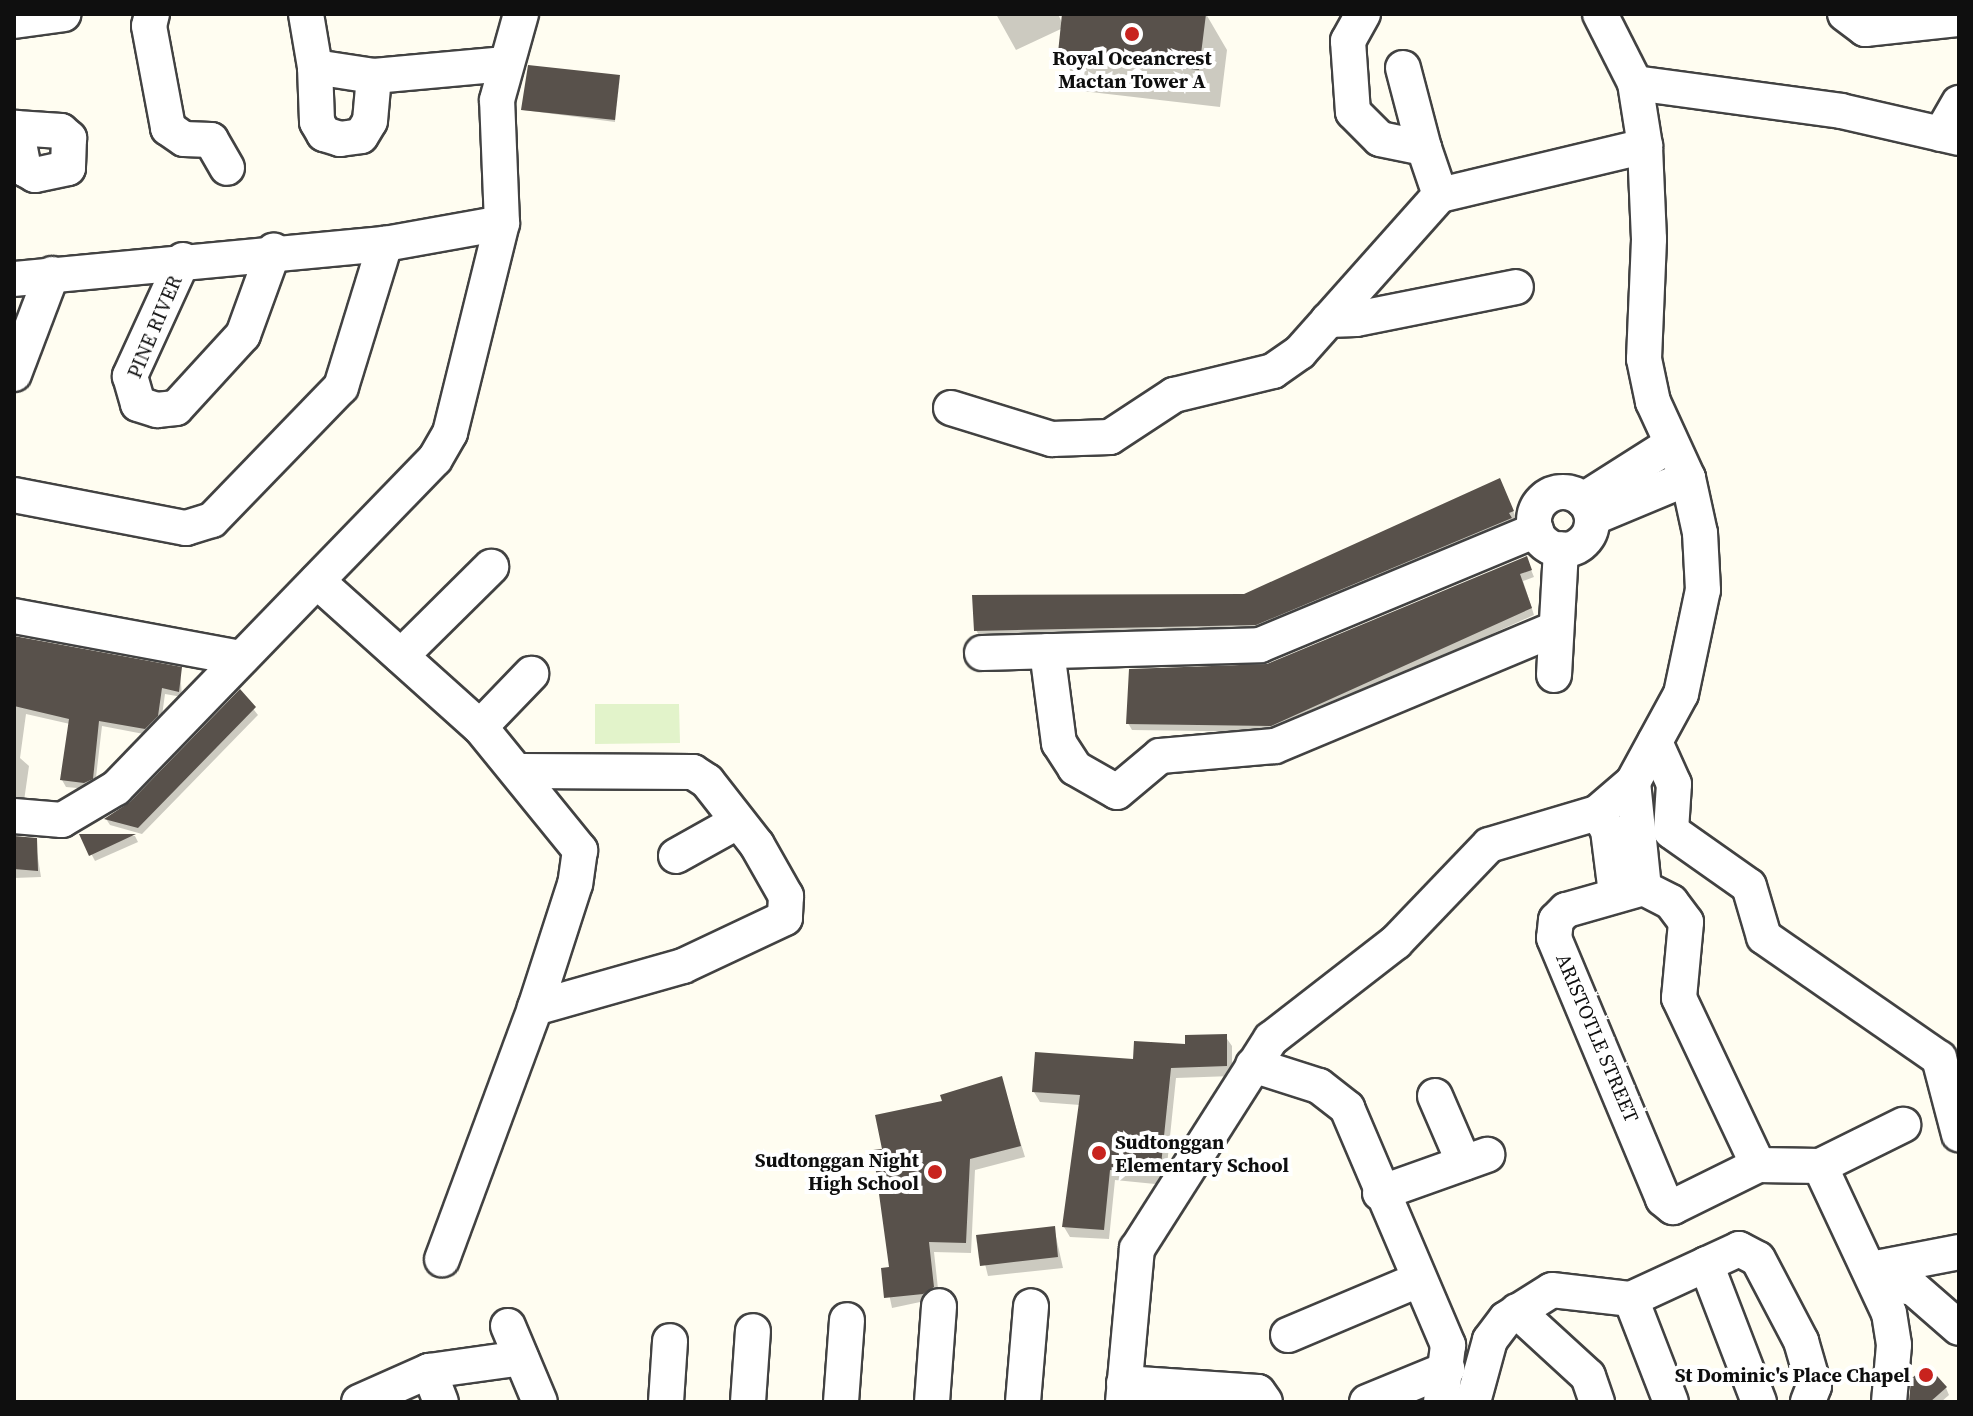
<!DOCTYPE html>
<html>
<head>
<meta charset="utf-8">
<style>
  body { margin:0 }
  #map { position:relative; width:1973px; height:1416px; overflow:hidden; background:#fffdf1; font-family:"Source Serif 4",serif }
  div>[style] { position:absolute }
  .pitch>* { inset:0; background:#e2f3ca }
  .shadow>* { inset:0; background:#0003 }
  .building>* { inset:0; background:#58514b }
  .roads { filter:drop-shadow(2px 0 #424242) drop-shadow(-2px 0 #424242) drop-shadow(0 2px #424242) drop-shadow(0 -2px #424242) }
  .minor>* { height:34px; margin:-17px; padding:0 17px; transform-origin:17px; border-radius:17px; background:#fff }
  .minor>.ring { margin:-17px; padding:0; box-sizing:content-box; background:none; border:34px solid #fff; border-radius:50% }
  .dots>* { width:22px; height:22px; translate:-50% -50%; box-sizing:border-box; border:4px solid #fff; border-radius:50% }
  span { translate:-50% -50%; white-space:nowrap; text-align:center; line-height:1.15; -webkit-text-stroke:8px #fff; paint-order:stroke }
  .poi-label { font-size:20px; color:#0f0f0f; font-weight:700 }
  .left { translate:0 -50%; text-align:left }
  .right { translate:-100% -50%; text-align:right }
  .street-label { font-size:20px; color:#0f0f0f }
  .frame { position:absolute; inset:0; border:16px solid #0f0f0f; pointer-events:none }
</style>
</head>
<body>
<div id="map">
  <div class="pitch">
    <div style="clip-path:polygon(595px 704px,679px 704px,680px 743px,595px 744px)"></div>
  </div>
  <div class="shadow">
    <div style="clip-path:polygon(996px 14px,1058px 14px,1063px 25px,1064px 14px,1206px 14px,1227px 50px,1220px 107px,1082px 91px,1060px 53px,1063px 28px,1016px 50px)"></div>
    <div style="clip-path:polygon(618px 77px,615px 122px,523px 110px)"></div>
    <div style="clip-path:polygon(1503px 487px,1516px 518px,1511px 519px,1514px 526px,1260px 631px,980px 637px,976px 630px,1245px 596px)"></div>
    <div style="clip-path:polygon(1529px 565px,1534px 577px,1523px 581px,1534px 615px,1275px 732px,1132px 730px,1128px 723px)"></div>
    <div style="clip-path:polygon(14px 638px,180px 669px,182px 697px,165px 694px,161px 723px,149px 735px,102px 726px,95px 786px,89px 789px,66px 787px,62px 780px,70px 724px,26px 714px,20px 758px,29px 766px,24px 801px,14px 799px)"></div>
    <div style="clip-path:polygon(240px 692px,258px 715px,142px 834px,110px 825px,106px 819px,132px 803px)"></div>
    <div style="clip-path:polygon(82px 836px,135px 836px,138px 842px,95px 861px)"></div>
    <div style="clip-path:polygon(14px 839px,35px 840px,41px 877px,14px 878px)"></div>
    <div style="clip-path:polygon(1225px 1036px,1232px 1046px,1232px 1076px,1176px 1078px,1165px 1185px,1115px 1180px,1109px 1239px,1070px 1237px,1064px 1227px,1080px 1105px,1040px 1102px,1034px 1092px)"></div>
    <div style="clip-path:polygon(1001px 1079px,1025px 1157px,975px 1170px,971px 1253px,934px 1252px,939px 1298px,892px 1308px,884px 1270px,891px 1269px,885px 1151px,944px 1102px)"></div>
    <div style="clip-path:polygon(1054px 1228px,1063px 1268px,988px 1276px,978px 1236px)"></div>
    <div style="clip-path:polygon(1946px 1388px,1949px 1395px,1941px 1402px,1910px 1402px)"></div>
  </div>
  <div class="building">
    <div style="clip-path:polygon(1062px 14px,1206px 14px,1199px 70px,1058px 53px)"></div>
    <div style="clip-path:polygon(528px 65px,620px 75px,615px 120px,521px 110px)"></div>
    <div style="clip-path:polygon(1500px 478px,1514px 511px,1509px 513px,1512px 518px,1256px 625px,974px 631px,972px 595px,1244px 594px)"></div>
    <div style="clip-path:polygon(1527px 556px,1532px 570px,1520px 574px,1532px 608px,1271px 726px,1126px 724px,1129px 669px,1267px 664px)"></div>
    <div style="clip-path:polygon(14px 636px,182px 667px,179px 692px,162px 688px,158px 716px,145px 729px,99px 721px,93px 779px,84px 783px,60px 780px,69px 719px,14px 706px)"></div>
    <div style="clip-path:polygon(240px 689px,256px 707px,138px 828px,104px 819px,130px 802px)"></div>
    <div style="clip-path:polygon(79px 834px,136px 834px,89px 856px)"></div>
    <div style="clip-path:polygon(14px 836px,37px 838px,38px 871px,14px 869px)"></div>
    <div style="clip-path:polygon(1227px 1034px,1227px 1066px,1171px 1068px,1160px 1175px,1110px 1170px,1104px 1230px,1062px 1227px,1080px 1095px,1032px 1092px,1035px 1052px,1133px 1059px,1134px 1041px,1185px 1044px,1185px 1035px)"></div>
    <div style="clip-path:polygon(1002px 1076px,1021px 1146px,970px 1159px,966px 1243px,929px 1242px,934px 1287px,923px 1294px,884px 1298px,881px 1268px,889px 1267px,873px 1150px,882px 1149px,875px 1115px,942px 1101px,940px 1095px)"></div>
    <div style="clip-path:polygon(1055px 1226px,1058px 1257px,980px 1266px,976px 1235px)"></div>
    <div style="clip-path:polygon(1927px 1365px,1947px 1387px,1930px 1402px,1909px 1402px,1911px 1379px)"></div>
  </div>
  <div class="roads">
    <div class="minor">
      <div style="left:152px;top:14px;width:12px;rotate:104deg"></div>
      <div style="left:149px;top:26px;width:104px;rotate:79.4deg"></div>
      <div style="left:168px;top:128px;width:19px;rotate:35deg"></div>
      <div style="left:184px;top:139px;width:27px;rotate:2deg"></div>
      <div style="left:211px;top:140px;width:32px;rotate:60deg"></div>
      <div style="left:306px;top:14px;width:54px;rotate:80.4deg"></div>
      <div style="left:315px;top:67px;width:60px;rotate:8.7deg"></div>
      <div style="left:374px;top:76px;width:132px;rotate:-5.2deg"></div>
      <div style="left:1363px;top:14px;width:31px;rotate:119deg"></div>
      <div style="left:1348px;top:41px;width:71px;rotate:86deg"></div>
      <div style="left:1353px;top:112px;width:38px;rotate:45deg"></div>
      <div style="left:1380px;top:139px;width:45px;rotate:11.6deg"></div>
      <div style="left:1424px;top:148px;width:50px;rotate:71.2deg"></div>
      <div style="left:1845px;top:14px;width:25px;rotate:37deg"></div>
      <div style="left:1865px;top:29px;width:95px;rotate:-6.1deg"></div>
      <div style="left:14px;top:21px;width:50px;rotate:-8deg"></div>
      <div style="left:315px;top:67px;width:55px;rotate:87.9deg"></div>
      <div style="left:317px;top:122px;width:14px;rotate:60deg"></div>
      <div style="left:324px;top:134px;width:17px;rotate:17deg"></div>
      <div style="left:340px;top:139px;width:21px;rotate:-8deg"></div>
      <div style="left:361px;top:136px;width:17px;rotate:-59deg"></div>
      <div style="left:370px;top:121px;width:45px;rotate:-84.9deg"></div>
      <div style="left:1403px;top:68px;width:83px;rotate:75.3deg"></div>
      <div style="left:1635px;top:83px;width:208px;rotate:7.7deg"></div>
      <div style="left:1841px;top:111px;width:121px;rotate:12.9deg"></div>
      <div style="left:16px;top:128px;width:45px;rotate:3.8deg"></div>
      <div style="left:61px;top:131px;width:11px;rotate:41deg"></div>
      <div style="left:69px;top:138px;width:30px;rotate:92deg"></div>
      <div style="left:68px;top:168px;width:34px;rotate:168deg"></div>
      <div style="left:35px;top:175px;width:13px;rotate:-151deg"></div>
      <div style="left:24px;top:169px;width:42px;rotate:-101deg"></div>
      <div style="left:1941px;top:134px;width:36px;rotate:-60deg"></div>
      <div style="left:183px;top:260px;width:128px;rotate:114.6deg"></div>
      <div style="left:130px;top:376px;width:29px;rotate:74deg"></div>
      <div style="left:138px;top:404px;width:20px;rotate:18deg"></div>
      <div style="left:157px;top:410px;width:19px;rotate:-6deg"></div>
      <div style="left:176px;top:408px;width:99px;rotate:-47.5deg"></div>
      <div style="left:243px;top:335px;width:90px;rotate:-70deg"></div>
      <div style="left:14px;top:279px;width:373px;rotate:-5.4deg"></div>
      <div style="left:385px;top:244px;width:119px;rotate:-10.2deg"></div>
      <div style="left:1328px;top:320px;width:28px;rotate:-2deg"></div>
      <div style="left:1356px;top:319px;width:163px;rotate:-11.3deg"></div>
      <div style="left:14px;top:374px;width:107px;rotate:-69.2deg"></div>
      <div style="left:951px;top:408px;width:106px;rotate:17.1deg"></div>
      <div style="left:1052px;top:439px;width:58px;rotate:-2deg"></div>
      <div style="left:1110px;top:437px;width:77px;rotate:-33.3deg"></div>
      <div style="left:1174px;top:395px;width:102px;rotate:-13.6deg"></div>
      <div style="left:1273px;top:371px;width:33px;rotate:-35deg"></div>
      <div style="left:1300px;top:352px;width:210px;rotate:-48.3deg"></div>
      <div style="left:1440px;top:195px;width:211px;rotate:-13.4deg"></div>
      <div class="ring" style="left:1534px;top:492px;width:24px;height:24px"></div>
      <div style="left:14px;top:495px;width:175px;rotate:10.9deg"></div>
      <div style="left:186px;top:528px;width:27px;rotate:-17deg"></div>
      <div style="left:212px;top:520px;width:185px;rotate:-45.9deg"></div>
      <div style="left:341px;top:387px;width:150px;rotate:-72.9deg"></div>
      <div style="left:1583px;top:500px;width:103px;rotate:-32.3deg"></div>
      <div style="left:1592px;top:518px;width:104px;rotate:-22.6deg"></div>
      <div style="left:317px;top:581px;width:219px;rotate:41.9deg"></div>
      <div style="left:480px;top:727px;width:159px;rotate:50.9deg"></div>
      <div style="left:580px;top:850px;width:34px;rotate:98deg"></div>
      <div style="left:575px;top:884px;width:130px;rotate:107.9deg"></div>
      <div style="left:535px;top:1008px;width:268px;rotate:110.3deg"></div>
      <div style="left:14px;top:616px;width:231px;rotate:10.5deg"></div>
      <div style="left:1047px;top:651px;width:93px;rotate:82.6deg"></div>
      <div style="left:1059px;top:743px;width:30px;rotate:57deg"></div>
      <div style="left:1075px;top:768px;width:48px;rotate:29.7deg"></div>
      <div style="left:1117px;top:792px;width:56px;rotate:-39.9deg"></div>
      <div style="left:1160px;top:756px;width:115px;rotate:-5deg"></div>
      <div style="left:1275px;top:746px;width:303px;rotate:-22.7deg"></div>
      <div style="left:982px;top:653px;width:278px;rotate:-1.6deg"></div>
      <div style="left:1260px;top:645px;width:299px;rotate:-22.6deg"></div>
      <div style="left:401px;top:656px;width:127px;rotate:-44.7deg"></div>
      <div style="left:1554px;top:675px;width:126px;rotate:-86.8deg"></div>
      <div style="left:480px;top:727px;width:74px;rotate:-46.1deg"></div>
      <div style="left:1655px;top:742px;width:46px;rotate:65.7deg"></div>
      <div style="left:1674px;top:784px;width:47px;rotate:93.7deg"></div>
      <div style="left:1671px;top:831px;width:95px;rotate:35.2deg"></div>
      <div style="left:1749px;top:886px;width:53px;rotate:73.6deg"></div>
      <div style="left:1764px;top:937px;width:213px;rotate:34.7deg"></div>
      <div style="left:1939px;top:1058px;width:79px;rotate:75.3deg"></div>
      <div style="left:521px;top:771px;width:172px;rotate:0.3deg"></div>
      <div style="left:693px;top:772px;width:17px;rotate:33deg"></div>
      <div style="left:707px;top:781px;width:81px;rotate:52deg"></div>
      <div style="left:757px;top:845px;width:59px;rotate:60.4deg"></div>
      <div style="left:786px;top:896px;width:22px;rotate:93deg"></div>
      <div style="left:785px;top:918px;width:113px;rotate:154.8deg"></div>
      <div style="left:683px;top:966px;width:154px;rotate:164.2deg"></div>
      <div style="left:1633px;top:782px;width:107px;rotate:84.1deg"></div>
      <div style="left:1597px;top:813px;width:20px;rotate:57deg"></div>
      <div style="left:1608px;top:830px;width:64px;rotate:82.8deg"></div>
      <div style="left:14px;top:816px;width:48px;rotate:4.8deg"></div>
      <div style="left:62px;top:820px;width:63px;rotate:-30.7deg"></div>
      <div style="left:116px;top:788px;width:458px;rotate:-45.9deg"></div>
      <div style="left:435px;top:459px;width:30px;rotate:-60deg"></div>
      <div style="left:450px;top:433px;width:216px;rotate:-76.1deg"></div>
      <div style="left:502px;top:223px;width:123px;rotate:-92.3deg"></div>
      <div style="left:497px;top:100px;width:89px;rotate:-74.4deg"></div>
      <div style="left:676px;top:856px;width:68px;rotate:-29.2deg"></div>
      <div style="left:1253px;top:1065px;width:69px;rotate:17.7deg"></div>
      <div style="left:1319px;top:1086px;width:36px;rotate:38deg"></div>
      <div style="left:1347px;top:1108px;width:258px;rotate:66.9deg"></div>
      <div style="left:1448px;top:1345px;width:57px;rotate:97deg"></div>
      <div style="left:1435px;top:1096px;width:73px;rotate:66.6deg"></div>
      <div style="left:1758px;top:1165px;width:185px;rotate:-115.3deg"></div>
      <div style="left:1679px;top:998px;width:76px;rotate:-84.7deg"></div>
      <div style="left:1686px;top:922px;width:25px;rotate:-127deg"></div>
      <div style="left:1671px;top:902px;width:30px;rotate:-153deg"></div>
      <div style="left:1644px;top:888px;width:81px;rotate:164.2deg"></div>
      <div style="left:1566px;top:910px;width:14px;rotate:135deg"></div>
      <div style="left:1556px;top:920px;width:18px;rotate:96deg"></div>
      <div style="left:1554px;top:938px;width:283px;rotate:67.3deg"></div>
      <div style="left:1663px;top:1199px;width:13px;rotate:39deg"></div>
      <div style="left:1673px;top:1207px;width:95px;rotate:-26.3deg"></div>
      <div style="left:1758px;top:1165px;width:62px;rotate:0.9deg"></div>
      <div style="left:1820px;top:1166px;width:93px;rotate:-26.3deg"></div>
      <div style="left:1820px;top:1166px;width:162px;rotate:64.9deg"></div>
      <div style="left:1889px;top:1313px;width:32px;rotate:81deg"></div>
      <div style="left:1894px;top:1345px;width:57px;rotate:95deg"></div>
      <div style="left:1380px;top:1193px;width:114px;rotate:-19.6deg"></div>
      <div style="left:1706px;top:1264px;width:148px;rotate:69deg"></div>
      <div style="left:1871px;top:1269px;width:90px;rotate:-10.9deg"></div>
      <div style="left:1880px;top:1285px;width:32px;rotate:4deg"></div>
      <div style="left:1912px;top:1287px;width:62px;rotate:41.1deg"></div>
      <div style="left:1631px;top:1299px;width:110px;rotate:68.8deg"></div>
      <div style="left:1517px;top:1311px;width:96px;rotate:42.5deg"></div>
      <div style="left:1588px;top:1376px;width:28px;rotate:71deg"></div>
      <div style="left:508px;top:1326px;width:82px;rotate:67.2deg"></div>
      <div style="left:1288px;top:1335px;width:141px;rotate:-22.9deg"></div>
      <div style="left:429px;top:1371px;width:33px;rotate:69deg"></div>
      <div style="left:1124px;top:1383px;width:134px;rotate:3.8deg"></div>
      <div style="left:1258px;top:1392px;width:12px;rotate:55deg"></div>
      <div style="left:359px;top:1402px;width:77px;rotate:-23.9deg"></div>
      <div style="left:429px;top:1371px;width:93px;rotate:-8deg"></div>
      <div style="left:666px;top:1402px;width:61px;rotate:-86.2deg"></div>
      <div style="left:748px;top:1402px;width:71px;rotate:-86deg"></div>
      <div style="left:841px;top:1402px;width:82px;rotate:-85.8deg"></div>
      <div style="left:932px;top:1402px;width:96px;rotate:-85.8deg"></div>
      <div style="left:1023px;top:1402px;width:96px;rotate:-85.2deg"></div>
      <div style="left:1123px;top:1402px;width:154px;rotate:-84.8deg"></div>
      <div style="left:1137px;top:1249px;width:249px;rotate:-57.5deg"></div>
      <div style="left:1271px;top:1039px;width:158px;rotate:-37.8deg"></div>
      <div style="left:1396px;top:942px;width:134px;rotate:-46.2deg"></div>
      <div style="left:1489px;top:845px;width:113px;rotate:-16.5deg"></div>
      <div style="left:1597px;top:813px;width:48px;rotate:-40.7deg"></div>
      <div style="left:1633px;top:782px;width:100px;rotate:-61.4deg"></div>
      <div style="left:1681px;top:694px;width:106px;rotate:-78.1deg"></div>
      <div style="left:1703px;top:590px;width:57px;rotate:-93deg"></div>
      <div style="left:1700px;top:533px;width:56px;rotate:-102.3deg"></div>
      <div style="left:1688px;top:478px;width:84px;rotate:-114.7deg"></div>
      <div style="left:1653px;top:402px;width:44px;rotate:-101.8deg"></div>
      <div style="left:1644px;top:359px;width:120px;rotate:-87.6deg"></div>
      <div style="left:1649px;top:239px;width:93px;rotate:-92.5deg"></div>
      <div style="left:1645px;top:146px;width:64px;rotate:-99deg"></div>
      <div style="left:1635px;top:83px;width:77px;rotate:-116.9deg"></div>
      <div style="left:1367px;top:1402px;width:87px;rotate:-22.4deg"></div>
      <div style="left:1473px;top:1402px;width:64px;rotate:-74.7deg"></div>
      <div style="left:1490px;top:1340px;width:26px;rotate:-53deg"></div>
      <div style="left:1506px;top:1319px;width:54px;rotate:-32.2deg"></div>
      <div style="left:1552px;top:1290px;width:80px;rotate:6.5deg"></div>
      <div style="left:1631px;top:1299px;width:119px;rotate:-24.8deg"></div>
      <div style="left:1739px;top:1249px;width:21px;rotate:28deg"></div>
      <div style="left:1758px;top:1259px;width:93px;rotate:62.3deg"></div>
      <div style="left:1801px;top:1341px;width:47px;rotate:73.9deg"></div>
      <div style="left:1814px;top:1386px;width:17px;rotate:111deg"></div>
    </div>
  </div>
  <div class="dots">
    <div style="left:1132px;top:34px;background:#c8231e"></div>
    <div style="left:1099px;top:1153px;background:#c8231e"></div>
    <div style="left:935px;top:1172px;background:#c8231e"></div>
    <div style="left:1926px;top:1375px;background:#c8231e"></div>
  </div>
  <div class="poi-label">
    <span style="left:1132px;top:70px">Royal Oceancrest<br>Mactan Tower A</span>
    <span class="left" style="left:1115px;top:1154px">Sudtonggan<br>Elementary School</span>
    <span class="right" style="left:919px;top:1172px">Sudtonggan Night<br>High School</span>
    <span class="right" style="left:1910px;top:1375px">St Dominic's Place Chapel</span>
  </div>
  <div class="street-label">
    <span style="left:155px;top:327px;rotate:-67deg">PINE RIVER</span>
    <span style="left:1597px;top:1038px;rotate:67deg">ARISTOTLE STREET</span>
  </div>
  <div class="frame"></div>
</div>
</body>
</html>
